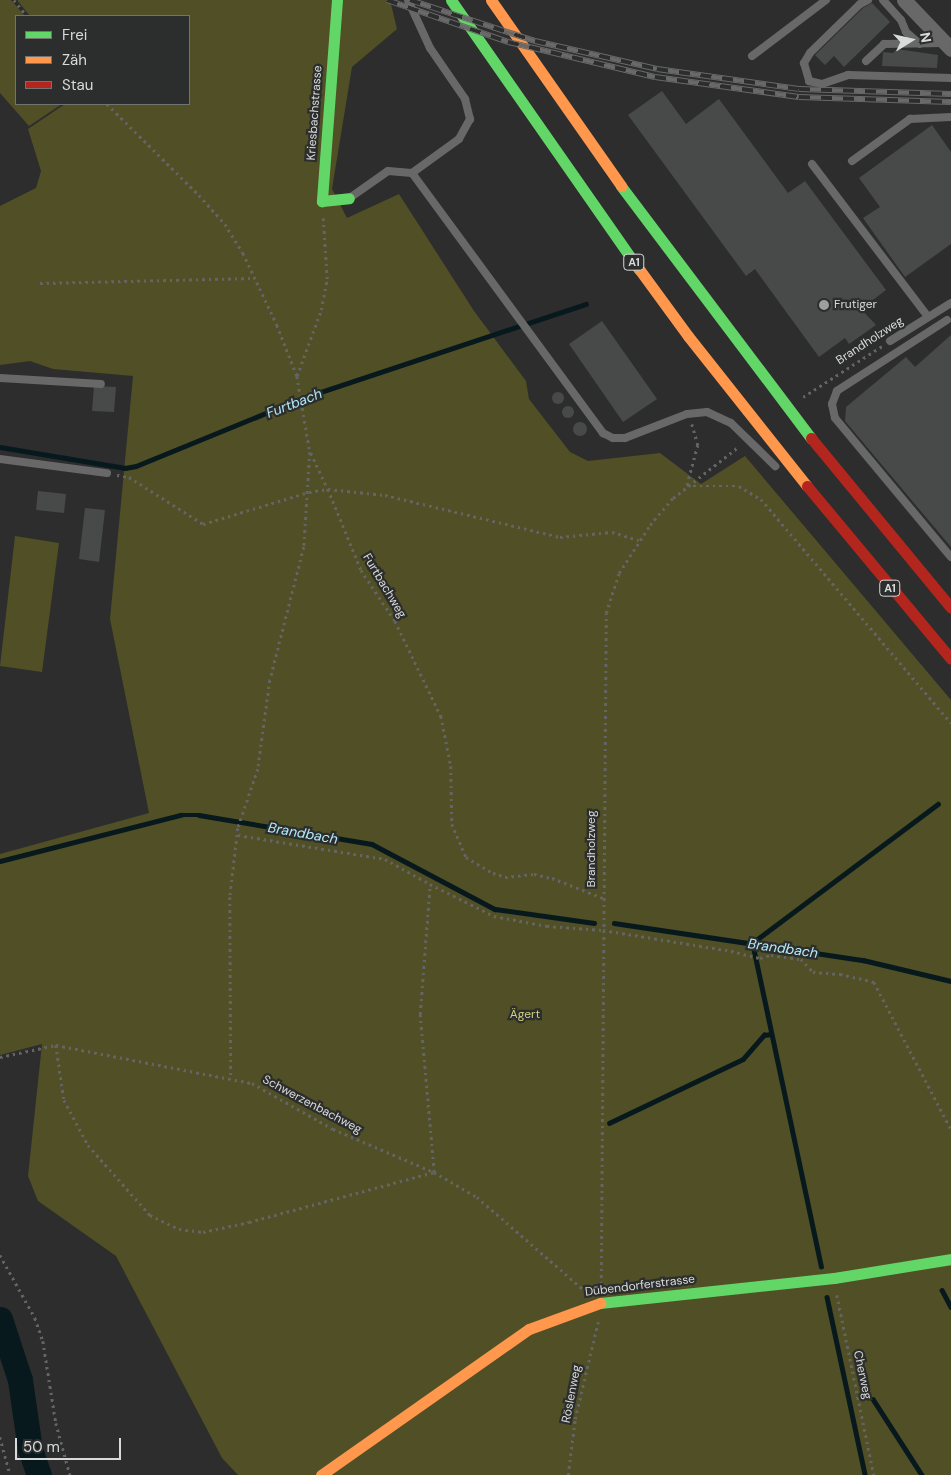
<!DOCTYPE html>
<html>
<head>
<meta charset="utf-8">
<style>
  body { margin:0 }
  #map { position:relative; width:951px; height:1475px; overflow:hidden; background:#2d2d2d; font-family:"DM Sans",sans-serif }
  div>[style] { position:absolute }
  .green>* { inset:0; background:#504f25 }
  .stream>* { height:4.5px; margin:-2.25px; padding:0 2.25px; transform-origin:2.25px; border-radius:2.25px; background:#08191e }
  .river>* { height:25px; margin:-12.5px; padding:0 12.5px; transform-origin:12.5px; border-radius:12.5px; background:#08191e }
  .building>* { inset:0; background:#484949 }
  .round { border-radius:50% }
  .path>* { height:2.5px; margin-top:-1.25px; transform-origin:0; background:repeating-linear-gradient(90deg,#636463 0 2.5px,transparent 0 6.5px) }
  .lane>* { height:8px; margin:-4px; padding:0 4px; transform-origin:4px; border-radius:4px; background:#686868 }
  .street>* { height:15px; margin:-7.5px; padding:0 7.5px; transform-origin:7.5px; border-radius:7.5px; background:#686868 }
  .fast>* { height:11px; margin:-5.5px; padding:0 5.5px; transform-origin:5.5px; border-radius:5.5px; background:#63d668 }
  .slow>* { height:11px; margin:-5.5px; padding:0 5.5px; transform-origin:5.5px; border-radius:5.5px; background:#ff974d }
  .jam>* { height:11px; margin:-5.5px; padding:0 5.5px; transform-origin:5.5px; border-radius:5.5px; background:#b3261e }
  .rail>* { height:5.5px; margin-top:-2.75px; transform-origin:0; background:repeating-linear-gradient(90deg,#2c2e2d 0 11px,#686968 0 22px); box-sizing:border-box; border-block:1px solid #686968 }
  .dots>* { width:14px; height:14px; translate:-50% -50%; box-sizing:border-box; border:2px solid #2c2e2d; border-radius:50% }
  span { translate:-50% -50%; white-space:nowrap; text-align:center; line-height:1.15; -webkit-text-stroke:4.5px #2c2e2d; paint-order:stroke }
  .shield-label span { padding:1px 4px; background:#2c2e2d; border:1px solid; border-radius:4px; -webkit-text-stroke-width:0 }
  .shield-label { font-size:11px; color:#d9dbda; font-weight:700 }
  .street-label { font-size:12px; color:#d9dbda }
  .poi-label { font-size:12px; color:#d9dbda }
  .left { translate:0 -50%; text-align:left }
  .park-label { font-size:12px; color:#d3d082 }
  .water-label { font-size:14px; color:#b3eafa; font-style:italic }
  .legend { position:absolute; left:15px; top:15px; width:175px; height:90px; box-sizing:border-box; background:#2c2e2d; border:1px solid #717372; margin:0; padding:6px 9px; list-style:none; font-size:15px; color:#d9dbda }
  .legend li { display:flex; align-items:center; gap:10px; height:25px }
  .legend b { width:25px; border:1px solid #717372 }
  .north { position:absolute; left:886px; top:15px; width:50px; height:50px; -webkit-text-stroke:4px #2c2e2d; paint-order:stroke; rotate:80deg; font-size:14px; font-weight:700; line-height:20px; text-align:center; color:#d9dbda }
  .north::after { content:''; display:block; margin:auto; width:18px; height:22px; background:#d9dbda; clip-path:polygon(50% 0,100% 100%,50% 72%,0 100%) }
  .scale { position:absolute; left:15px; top:1438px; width:106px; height:22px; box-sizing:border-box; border:2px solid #d9dbda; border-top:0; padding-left:6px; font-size:15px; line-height:18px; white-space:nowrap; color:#d9dbda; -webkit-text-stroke:4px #2c2e2d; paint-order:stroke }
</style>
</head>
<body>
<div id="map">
  <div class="green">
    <div style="clip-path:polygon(0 0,11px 0,25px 16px,16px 16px,16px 104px,62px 104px,29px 126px,0 93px)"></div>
    <div style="clip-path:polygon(17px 0,390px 0,397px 29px,352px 67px,332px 189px,347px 218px,399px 194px,474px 311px,526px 381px,529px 399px,570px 452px,588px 461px,660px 453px,701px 484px,745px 456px,951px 700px,951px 1475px,238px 1475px,222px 1458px,116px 1256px,38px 1201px,28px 1176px,42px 1044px,0 1055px,0 854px,149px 813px,110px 619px,133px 376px,53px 369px,30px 361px,0 365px,0 206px,36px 188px,41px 171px,28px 129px,65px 104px,189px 104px,189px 16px,30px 16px)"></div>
    <div style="clip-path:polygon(15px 536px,59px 543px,42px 672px,0 666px)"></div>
  </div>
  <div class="stream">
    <div style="left:0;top:447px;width:127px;rotate:9.5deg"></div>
    <div style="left:125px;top:468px;width:11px;rotate:-10deg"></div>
    <div style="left:136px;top:466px;width:180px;rotate:-22.2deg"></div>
    <div style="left:303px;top:398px;width:298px;rotate:-18.4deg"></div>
    <div style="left:0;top:861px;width:187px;rotate:-14.3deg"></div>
    <div style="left:181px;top:815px;width:18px"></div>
    <div style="left:199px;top:815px;width:175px;rotate:9.5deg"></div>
    <div style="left:372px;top:844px;width:139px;rotate:27.9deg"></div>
    <div style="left:495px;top:909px;width:100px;rotate:8deg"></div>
    <div style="left:614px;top:923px;width:252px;rotate:8.5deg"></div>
    <div style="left:863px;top:960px;width:90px;rotate:13.4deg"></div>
    <div style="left:609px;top:1123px;width:148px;rotate:-25.5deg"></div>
    <div style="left:743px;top:1059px;width:32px;rotate:-49deg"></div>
    <div style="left:764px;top:1035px;width:7px;rotate:-8deg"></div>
    <div style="left:821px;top:1267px;width:331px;rotate:-102deg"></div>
    <div style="left:752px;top:943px;width:232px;rotate:-36.8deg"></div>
    <div style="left:942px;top:1290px;width:19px;rotate:62deg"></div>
    <div style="left:827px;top:1297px;width:182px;rotate:77.9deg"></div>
    <div style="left:873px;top:1399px;width:90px;rotate:57.2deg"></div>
  </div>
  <div class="river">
    <div style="left:0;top:1319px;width:64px;rotate:71.8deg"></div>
    <div style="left:20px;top:1380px;width:70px;rotate:81.8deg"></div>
    <div style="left:30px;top:1449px;width:28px;rotate:71deg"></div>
  </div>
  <div class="building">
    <div style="clip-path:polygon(872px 3px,890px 22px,844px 67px,834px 56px,825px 65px,815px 55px,863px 8px)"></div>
    <div style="clip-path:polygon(897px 49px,938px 55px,937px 68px,882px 66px,883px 52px,893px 53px)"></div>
    <div style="clip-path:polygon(662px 91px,686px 124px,719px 99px,788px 193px,805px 181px,886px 290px,861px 309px,876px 325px,849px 344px,845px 338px,819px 357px,755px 269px,746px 276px,628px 115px)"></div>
    <div style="clip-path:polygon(932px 125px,951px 152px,951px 244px,905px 277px,863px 218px,880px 207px,859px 178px)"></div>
    <div style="clip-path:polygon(602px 321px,657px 399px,623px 422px,569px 344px)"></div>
    <div style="clip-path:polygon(951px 335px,951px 547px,845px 421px,846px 407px,906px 357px,915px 367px)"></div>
    <div style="clip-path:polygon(94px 386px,116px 387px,114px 412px,92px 411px)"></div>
    <div class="round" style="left:552px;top:392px;width:12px;height:12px"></div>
    <div class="round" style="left:562px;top:406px;width:12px;height:12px"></div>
    <div class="round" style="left:573px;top:422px;width:14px;height:14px"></div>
    <div style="clip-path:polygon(38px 491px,66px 494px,64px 513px,36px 510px)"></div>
    <div style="clip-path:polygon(85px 508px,105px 510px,99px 562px,79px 559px)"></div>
  </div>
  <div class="path">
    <div style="left:14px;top:0;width:21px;rotate:51deg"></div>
    <div style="left:107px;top:104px;width:129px;rotate:44.7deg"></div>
    <div style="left:199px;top:195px;width:39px;rotate:48deg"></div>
    <div style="left:225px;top:224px;width:34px;rotate:58deg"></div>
    <div style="left:243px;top:253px;width:80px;rotate:64.7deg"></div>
    <div style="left:277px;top:325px;width:55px;rotate:68.6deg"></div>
    <div style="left:297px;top:376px;width:77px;rotate:80.3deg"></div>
    <div style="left:310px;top:452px;width:95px;rotate:93.6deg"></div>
    <div style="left:304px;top:547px;width:137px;rotate:104.3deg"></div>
    <div style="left:270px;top:680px;width:90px;rotate:97.7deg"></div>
    <div style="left:258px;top:769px;width:62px;rotate:108.7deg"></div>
    <div style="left:238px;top:828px;width:69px;rotate:96.6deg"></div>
    <div style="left:230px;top:897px;width:180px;rotate:89.7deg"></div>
    <div style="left:40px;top:283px;width:215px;rotate:-1.3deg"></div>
    <div style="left:297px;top:376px;width:70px;rotate:-70deg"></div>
    <div style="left:321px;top:310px;width:32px;rotate:-79deg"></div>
    <div style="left:327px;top:279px;width:61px;rotate:-93.8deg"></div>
    <div style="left:803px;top:397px;width:94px;rotate:-32.8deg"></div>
    <div style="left:692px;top:424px;width:22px;rotate:74deg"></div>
    <div style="left:698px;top:445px;width:42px;rotate:105deg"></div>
    <div style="left:687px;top:486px;width:52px"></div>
    <div style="left:739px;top:486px;width:26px;rotate:31deg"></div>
    <div style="left:761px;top:499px;width:294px;rotate:49.7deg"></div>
    <div style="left:311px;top:453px;width:40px;rotate:65deg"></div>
    <div style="left:328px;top:489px;width:57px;rotate:6deg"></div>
    <div style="left:385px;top:495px;width:180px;rotate:13.5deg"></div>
    <div style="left:560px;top:537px;width:52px;rotate:-5.5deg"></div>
    <div style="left:612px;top:532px;width:28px;rotate:17deg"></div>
    <div style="left:117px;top:475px;width:12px;rotate:9deg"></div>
    <div style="left:129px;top:477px;width:88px;rotate:32.4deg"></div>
    <div style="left:203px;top:524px;width:111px;rotate:-16.8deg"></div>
    <div style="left:309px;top:492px;width:19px;rotate:-9deg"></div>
    <div style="left:328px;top:489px;width:87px;rotate:67.8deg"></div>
    <div style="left:361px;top:570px;width:61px;rotate:56.3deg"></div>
    <div style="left:395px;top:621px;width:106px;rotate:64.2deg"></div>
    <div style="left:441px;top:716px;width:51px;rotate:78.7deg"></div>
    <div style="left:451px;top:766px;width:58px;rotate:89deg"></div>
    <div style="left:452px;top:824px;width:36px;rotate:67deg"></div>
    <div style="left:466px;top:857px;width:31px;rotate:31deg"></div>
    <div style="left:493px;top:873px;width:13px;rotate:18deg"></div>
    <div style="left:505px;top:877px;width:29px;rotate:-6deg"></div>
    <div style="left:534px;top:874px;width:18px;rotate:13deg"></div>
    <div style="left:552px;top:878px;width:55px;rotate:21.4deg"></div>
    <div style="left:238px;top:835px;width:149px;rotate:9.3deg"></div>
    <div style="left:385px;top:859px;width:51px;rotate:29.1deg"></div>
    <div style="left:56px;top:1045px;width:56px;rotate:81.7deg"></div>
    <div style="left:64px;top:1100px;width:51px;rotate:61.9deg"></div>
    <div style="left:88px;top:1145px;width:94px;rotate:48.5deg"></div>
    <div style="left:150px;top:1215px;width:32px;rotate:26deg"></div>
    <div style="left:179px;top:1229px;width:24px;rotate:7deg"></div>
    <div style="left:203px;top:1232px;width:47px;rotate:-12.3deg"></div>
    <div style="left:249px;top:1222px;width:192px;rotate:-15.1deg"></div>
    <div style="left:434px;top:1172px;width:159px;rotate:-95.1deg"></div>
    <div style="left:420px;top:1014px;width:130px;rotate:-85.6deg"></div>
    <div style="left:430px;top:884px;width:72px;rotate:26.6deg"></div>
    <div style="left:494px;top:916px;width:54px;rotate:10.7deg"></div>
    <div style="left:547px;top:926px;width:56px;rotate:4.1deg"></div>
    <div style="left:603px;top:930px;width:130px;rotate:9.3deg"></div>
    <div style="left:731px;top:951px;width:30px;rotate:14deg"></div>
    <div style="left:760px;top:958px;width:11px;rotate:-15deg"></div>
    <div style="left:771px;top:955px;width:30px;rotate:8deg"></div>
    <div style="left:801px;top:959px;width:18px;rotate:47deg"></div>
    <div style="left:813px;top:972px;width:27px;rotate:4deg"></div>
    <div style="left:840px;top:974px;width:35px;rotate:13deg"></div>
    <div style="left:874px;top:982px;width:166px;rotate:62.4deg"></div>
    <div style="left:0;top:1057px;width:57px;rotate:-12.1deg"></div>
    <div style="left:56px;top:1045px;width:200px;rotate:11deg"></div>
    <div style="left:252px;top:1083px;width:93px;rotate:29.6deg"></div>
    <div style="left:333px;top:1129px;width:110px;rotate:23.1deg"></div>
    <div style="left:434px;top:1172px;width:50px;rotate:30.2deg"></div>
    <div style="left:477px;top:1197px;width:140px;rotate:41deg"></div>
    <div style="left:0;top:1255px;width:72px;rotate:60.9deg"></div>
    <div style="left:35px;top:1318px;width:24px;rotate:71deg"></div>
    <div style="left:43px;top:1341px;width:83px;rotate:81deg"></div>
    <div style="left:56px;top:1423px;width:54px;rotate:74.9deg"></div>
    <div style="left:601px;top:1284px;width:671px;rotate:-89.57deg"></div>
    <div style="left:606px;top:613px;width:42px;rotate:-72deg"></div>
    <div style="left:619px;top:573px;width:57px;rotate:-57.1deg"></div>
    <div style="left:650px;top:525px;width:35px;rotate:-50deg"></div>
    <div style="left:673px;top:498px;width:83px;rotate:-38.1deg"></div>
    <div style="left:837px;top:1295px;width:184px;rotate:78.4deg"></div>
    <div style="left:0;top:1437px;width:39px;rotate:75deg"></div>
    <div style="left:568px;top:1475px;width:56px;rotate:-82.9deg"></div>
    <div style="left:575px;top:1419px;width:100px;rotate:-76.7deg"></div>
  </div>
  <div class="lane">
    <div style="left:408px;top:0;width:53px;rotate:65.4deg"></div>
    <div style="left:430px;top:48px;width:62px;rotate:55.5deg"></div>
    <div style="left:465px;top:99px;width:21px;rotate:76deg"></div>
    <div style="left:470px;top:119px;width:23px;rotate:119deg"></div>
    <div style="left:459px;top:139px;width:58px;rotate:144.1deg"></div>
    <div style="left:412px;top:173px;width:323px;rotate:53.7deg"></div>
    <div style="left:603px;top:433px;width:11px;rotate:27deg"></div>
    <div style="left:613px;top:438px;width:12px"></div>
    <div style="left:625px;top:438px;width:66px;rotate:-21.2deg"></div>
    <div style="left:687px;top:414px;width:20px;rotate:-6deg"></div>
    <div style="left:707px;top:412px;width:26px;rotate:25deg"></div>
    <div style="left:731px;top:423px;width:62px;rotate:44.3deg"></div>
    <div style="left:868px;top:0;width:9px;rotate:153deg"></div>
    <div style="left:860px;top:4px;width:70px;rotate:135.6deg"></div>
    <div style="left:810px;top:53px;width:12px;rotate:121deg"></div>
    <div style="left:804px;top:63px;width:19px;rotate:74deg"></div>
    <div style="left:809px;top:81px;width:13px;rotate:13deg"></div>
    <div style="left:822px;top:84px;width:28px;rotate:-19deg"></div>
    <div style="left:848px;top:75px;width:103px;rotate:1.7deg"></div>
    <div style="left:883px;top:0;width:27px;rotate:48deg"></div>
    <div style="left:901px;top:20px;width:13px;rotate:67deg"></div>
    <div style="left:906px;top:32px;width:18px;rotate:41deg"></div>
    <div style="left:752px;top:56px;width:93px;rotate:-37.1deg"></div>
    <div style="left:866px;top:61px;width:25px;rotate:-43deg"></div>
    <div style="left:884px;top:44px;width:59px;rotate:-1deg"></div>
    <div style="left:852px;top:161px;width:72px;rotate:-35.9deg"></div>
    <div style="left:910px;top:119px;width:41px;rotate:-2.8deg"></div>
    <div style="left:812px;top:164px;width:192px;rotate:52.8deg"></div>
    <div style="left:351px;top:197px;width:45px;rotate:-35.1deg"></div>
    <div style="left:388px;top:171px;width:24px;rotate:5deg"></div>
    <div style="left:947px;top:320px;width:131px;rotate:147.2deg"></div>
    <div style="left:837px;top:391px;width:14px;rotate:111deg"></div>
    <div style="left:832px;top:404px;width:14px;rotate:78deg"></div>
    <div style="left:835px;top:418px;width:181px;rotate:50.2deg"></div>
    <div style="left:890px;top:341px;width:72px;rotate:-31.9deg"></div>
    <div style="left:0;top:378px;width:101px;rotate:3.4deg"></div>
    <div style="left:0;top:459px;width:108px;rotate:7.5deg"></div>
  </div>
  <div class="street">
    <div style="left:904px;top:0;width:68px;rotate:46.2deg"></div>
  </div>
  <div class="fast">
    <div style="left:337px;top:0;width:202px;rotate:94.3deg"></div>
    <div style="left:322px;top:201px;width:27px;rotate:-6deg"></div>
    <div style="left:451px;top:0;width:328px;rotate:55.1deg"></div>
    <div style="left:621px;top:186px;width:316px;rotate:53deg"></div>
    <div style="left:600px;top:1303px;width:235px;rotate:-6.1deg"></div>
    <div style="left:834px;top:1278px;width:119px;rotate:-9.2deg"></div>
  </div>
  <div class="slow">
    <div style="left:491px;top:0;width:227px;rotate:55deg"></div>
    <div style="left:639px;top:269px;width:83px;rotate:53.8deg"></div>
    <div style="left:688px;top:336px;width:191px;rotate:51.6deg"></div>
    <div style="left:321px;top:1475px;width:254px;rotate:-35.1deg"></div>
    <div style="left:529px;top:1329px;width:76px;rotate:-20.1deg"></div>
  </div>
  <div class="jam">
    <div style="left:811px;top:438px;width:220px;rotate:50.5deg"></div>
    <div style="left:807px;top:486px;width:225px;rotate:50.2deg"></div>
  </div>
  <div class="rail">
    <div style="left:387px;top:0;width:128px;rotate:19.1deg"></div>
    <div style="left:508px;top:42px;width:151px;rotate:13.4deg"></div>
    <div style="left:655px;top:77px;width:145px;rotate:7.9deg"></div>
    <div style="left:799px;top:97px;width:152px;rotate:1.9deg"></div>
    <div style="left:410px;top:0;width:132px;rotate:18.2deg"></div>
    <div style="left:535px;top:41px;width:125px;rotate:12.9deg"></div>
    <div style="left:657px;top:69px;width:143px;rotate:8deg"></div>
    <div style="left:799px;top:89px;width:152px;rotate:1.9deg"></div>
  </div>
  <div class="dots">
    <div style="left:824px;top:305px;background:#9d9e9d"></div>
  </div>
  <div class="shield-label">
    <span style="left:634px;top:262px">A1</span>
    <span style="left:890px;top:588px">A1</span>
  </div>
  <div class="street-label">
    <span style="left:315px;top:113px;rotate:-86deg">Kriesbachstrasse</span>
    <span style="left:870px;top:341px;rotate:-33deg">Brandholzweg</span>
    <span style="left:384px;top:586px;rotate:59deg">Furtbachweg</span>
    <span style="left:592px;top:849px;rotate:-90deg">Brandholzweg</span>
    <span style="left:312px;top:1105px;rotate:28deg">Schwerzenbachweg</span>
    <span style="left:640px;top:1286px;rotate:-7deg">Dübendorferstrasse</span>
    <span style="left:862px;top:1375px;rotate:78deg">Cherweg</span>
    <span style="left:572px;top:1394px;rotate:-79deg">Röslenweg</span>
  </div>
  <div class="poi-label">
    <span class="left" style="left:834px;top:305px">Frutiger</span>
  </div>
  <div class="park-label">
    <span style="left:525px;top:1015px">Ägert</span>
  </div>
  <div class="water-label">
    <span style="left:294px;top:403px;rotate:-21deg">Furtbach</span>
    <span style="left:303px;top:833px;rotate:10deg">Brandbach</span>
    <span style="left:783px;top:948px;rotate:8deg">Brandbach</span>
  </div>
  <ul class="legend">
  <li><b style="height:6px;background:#63d668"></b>Frei</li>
  <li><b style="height:6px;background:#ff974d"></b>Zäh</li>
  <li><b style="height:6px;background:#b3261e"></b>Stau</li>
  </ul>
  <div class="north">N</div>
  <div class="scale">50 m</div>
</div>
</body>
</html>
